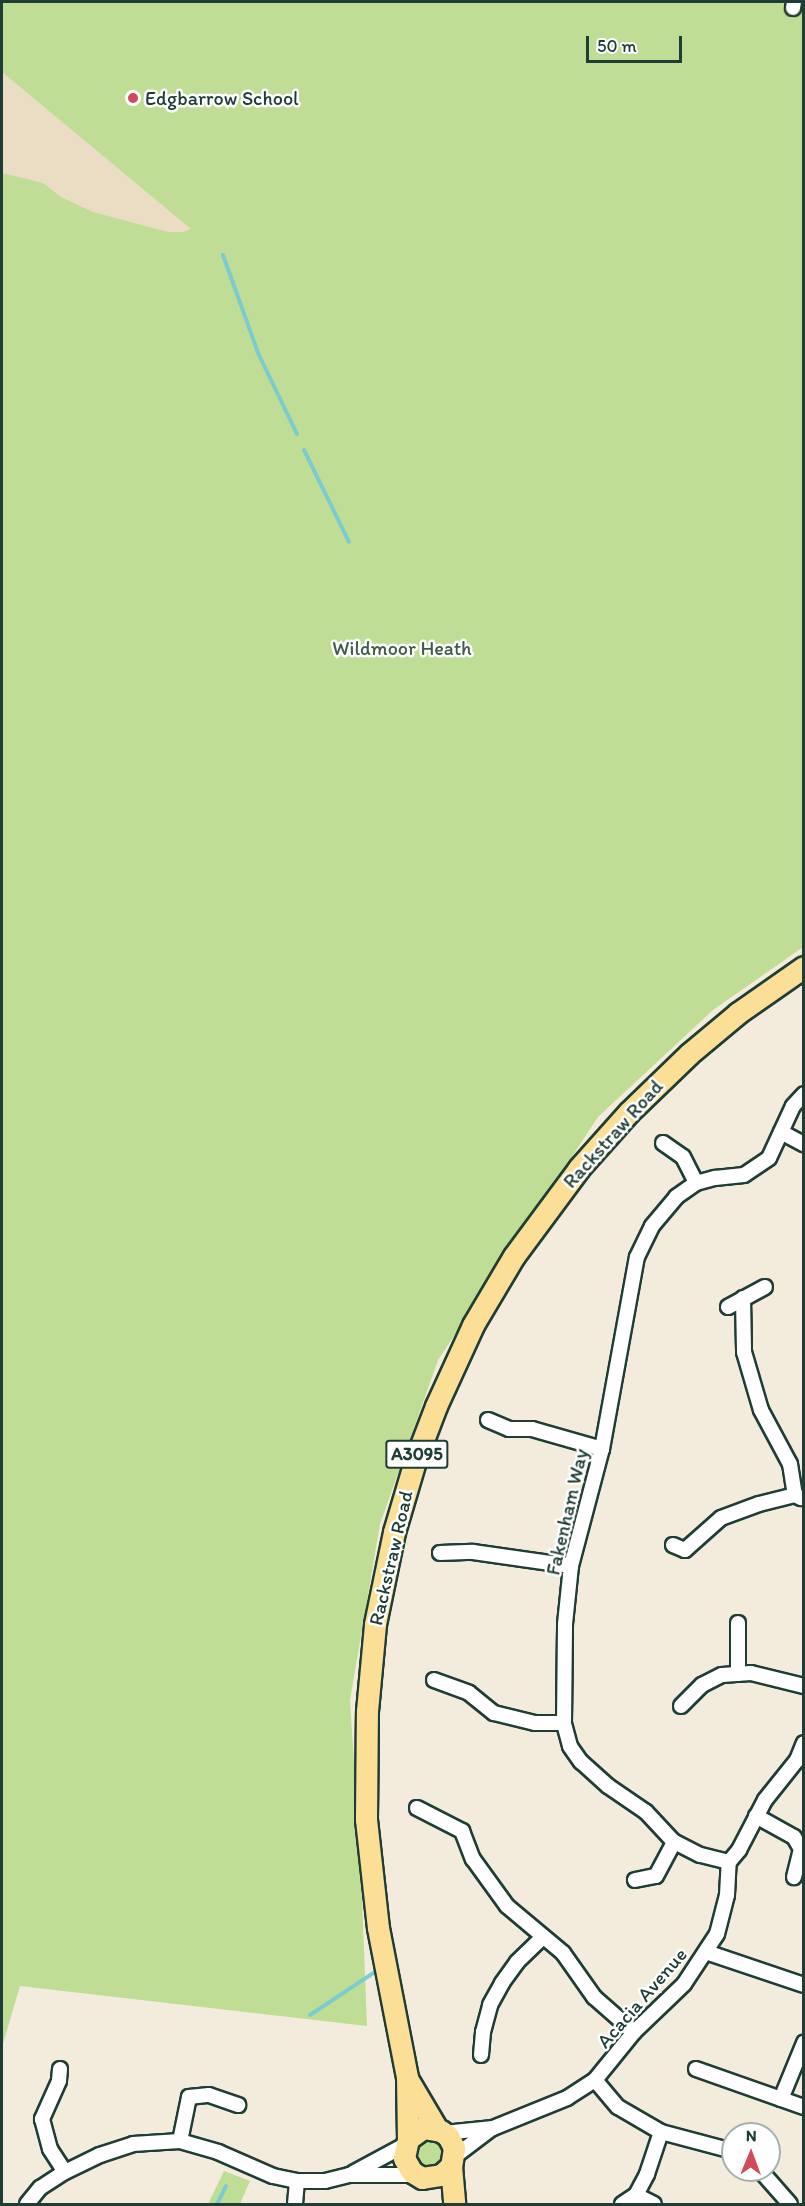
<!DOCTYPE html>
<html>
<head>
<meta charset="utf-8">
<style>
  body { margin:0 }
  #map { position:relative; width:805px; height:2206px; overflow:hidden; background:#f3ebdc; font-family:Itim,sans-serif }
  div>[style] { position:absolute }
  .built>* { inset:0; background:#ebddc4 }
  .green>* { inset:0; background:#c0dd95 }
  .stream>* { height:4px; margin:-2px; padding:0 2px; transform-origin:2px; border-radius:2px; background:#7accd0 }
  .roads { filter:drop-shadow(2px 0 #1f3d34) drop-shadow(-2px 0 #1f3d34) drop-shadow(0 2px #1f3d34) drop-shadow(0 -2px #1f3d34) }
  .street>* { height:14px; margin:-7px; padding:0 7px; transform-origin:7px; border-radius:7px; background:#fff }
  .primary>* { height:21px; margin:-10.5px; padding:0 10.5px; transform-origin:10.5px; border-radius:10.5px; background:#fbdf96 }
  .dots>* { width:16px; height:16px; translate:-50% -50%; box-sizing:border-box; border:3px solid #fff; border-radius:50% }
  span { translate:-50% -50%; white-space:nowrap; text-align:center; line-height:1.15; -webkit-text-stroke:5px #fff; paint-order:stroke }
  .shield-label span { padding:2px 4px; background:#fff; border:2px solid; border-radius:4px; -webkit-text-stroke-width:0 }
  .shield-label { font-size:18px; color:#1f3d34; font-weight:700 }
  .poi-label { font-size:20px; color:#1f3d34 }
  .left { translate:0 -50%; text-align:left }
  .park-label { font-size:20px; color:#3f5d47 }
  .street-label { font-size:20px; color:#1f3d34 }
  .frame { position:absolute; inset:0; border:3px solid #1f3d34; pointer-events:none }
  .north { position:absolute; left:721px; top:2122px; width:60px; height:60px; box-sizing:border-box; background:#fff; border:2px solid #a5b1ae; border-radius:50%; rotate:1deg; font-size:16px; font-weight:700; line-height:24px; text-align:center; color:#1f3d34 }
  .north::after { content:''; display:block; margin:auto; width:21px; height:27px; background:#d1495b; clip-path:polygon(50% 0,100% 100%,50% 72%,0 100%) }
  .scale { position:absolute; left:586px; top:36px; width:96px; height:27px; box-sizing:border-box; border:3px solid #1f3d34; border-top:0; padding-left:8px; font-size:18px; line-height:21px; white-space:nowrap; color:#1f3d34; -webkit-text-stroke:4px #fff; paint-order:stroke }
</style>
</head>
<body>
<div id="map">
  <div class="built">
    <div style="clip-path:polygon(2px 2px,221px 254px,2px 195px)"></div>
  </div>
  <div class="green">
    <div style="clip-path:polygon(2px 2px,803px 2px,803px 947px,713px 1010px,598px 1117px,438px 1360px,380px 1524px,350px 1700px,361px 1874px,367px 2026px,20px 1986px,2px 2047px,2px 173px,43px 183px,61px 197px,93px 212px,168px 232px,183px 232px,191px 229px,2px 72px)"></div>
    <div style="clip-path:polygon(429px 2134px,445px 2146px,442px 2162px,435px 2167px,424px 2168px,417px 2164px,411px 2150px)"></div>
    <div style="clip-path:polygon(224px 2171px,250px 2181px,240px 2204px,208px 2204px)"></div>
  </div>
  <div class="stream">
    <div style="left:223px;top:255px;width:104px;rotate:70.3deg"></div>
    <div style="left:258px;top:353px;width:90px;rotate:64.3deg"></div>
    <div style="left:304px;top:450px;width:102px;rotate:63.9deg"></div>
    <div style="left:310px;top:2015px;width:78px;rotate:-33.5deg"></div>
    <div style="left:217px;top:2204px;width:20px;rotate:-63deg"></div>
  </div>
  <div class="roads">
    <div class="street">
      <div style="left:793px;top:8px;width:6px;rotate:-81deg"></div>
      <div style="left:781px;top:1132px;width:26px;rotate:28deg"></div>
      <div style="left:663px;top:1143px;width:24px;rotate:35deg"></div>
      <div style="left:683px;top:1157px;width:29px;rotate:63deg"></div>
      <div style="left:743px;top:1298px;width:54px;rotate:88.9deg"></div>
      <div style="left:744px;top:1352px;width:60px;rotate:73.7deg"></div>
      <div style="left:761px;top:1410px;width:61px;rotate:61.8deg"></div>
      <div style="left:790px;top:1464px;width:31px;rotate:81deg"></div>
      <div style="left:728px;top:1307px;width:42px;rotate:-28.4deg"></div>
      <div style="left:488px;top:1420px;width:23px;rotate:23deg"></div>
      <div style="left:509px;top:1429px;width:23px"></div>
      <div style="left:532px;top:1429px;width:73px;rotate:15.9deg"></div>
      <div style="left:673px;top:1545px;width:13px;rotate:23deg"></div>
      <div style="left:685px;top:1550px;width:48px;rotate:-41.6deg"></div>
      <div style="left:721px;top:1518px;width:40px;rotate:-20.2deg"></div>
      <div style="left:759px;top:1504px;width:37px;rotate:-14deg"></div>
      <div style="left:795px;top:1495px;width:7px;rotate:27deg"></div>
      <div style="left:440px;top:1553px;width:33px;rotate:-2deg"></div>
      <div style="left:473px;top:1552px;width:99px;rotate:8.1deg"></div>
      <div style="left:738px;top:1623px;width:51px;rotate:90deg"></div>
      <div style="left:434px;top:1680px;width:37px;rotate:20deg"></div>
      <div style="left:469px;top:1693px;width:32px;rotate:39deg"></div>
      <div style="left:494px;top:1713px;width:42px;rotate:13.7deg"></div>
      <div style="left:535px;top:1723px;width:29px"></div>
      <div style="left:681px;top:1706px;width:30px;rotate:-45deg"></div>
      <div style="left:702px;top:1685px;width:22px;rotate:-27deg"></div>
      <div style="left:722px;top:1675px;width:29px;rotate:-4deg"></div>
      <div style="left:751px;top:1673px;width:55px;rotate:13.8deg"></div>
      <div style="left:417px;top:1808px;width:51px;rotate:27.1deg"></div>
      <div style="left:462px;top:1831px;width:30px;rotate:69deg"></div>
      <div style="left:473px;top:1859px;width:58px;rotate:54.1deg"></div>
      <div style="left:507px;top:1906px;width:73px;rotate:40deg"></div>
      <div style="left:563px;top:1953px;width:54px;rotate:54.8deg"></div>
      <div style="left:594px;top:1997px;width:53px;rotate:41.2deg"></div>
      <div style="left:756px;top:1816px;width:43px;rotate:28.9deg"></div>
      <div style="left:794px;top:1837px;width:14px;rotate:60deg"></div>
      <div style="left:801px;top:1849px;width:29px;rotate:104deg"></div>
      <div style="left:729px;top:1862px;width:30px;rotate:-166deg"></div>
      <div style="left:700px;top:1855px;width:29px;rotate:-153deg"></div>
      <div style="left:674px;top:1842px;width:41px;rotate:-133deg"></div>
      <div style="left:646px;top:1812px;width:46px;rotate:-145.6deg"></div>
      <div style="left:608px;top:1786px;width:36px;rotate:-138deg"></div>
      <div style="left:581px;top:1762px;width:19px;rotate:-125deg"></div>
      <div style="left:570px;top:1746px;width:24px;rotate:-105deg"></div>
      <div style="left:564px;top:1723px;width:99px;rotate:-89.4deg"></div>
      <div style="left:565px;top:1624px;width:58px;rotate:-84.1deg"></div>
      <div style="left:571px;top:1566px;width:121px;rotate:-75.2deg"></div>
      <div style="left:602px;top:1449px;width:195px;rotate:-79.7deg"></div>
      <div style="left:637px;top:1257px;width:34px;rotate:-64deg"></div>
      <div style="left:652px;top:1226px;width:38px;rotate:-50deg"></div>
      <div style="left:676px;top:1197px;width:24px;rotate:-35deg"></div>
      <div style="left:696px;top:1183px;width:20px;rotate:-15deg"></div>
      <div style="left:715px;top:1178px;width:29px;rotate:-6deg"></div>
      <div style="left:744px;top:1175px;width:30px;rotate:-34deg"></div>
      <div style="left:769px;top:1158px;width:57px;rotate:-65.2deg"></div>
      <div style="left:793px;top:1106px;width:16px;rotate:-47deg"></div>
      <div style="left:635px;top:1880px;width:21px;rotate:-11deg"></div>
      <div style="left:656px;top:1876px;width:38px;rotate:-62deg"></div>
      <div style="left:706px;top:1952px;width:103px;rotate:18.6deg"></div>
      <div style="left:481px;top:2055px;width:23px;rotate:-85deg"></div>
      <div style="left:483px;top:2032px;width:28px;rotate:-75deg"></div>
      <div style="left:490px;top:2005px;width:25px;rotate:-61deg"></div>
      <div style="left:502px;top:1983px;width:26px;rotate:-54deg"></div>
      <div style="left:517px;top:1962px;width:36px;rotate:-44deg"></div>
      <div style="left:60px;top:2069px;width:12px;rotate:95deg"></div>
      <div style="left:59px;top:2081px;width:42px;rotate:114.1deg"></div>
      <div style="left:42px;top:2119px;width:31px;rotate:75deg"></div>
      <div style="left:50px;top:2149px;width:27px;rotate:57deg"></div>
      <div style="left:696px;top:2069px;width:114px;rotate:19.4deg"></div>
      <div style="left:595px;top:2080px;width:35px;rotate:50deg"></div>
      <div style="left:618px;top:2107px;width:50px;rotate:30.2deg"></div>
      <div style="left:661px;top:2132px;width:74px;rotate:14.8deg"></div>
      <div style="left:781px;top:2099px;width:61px;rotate:-67.7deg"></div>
      <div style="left:444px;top:2133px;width:49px;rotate:-5.8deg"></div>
      <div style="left:493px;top:2128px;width:80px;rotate:-22.1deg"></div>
      <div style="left:567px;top:2098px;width:33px;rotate:-33deg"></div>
      <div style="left:595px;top:2080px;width:62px;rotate:-50.9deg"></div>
      <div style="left:634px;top:2032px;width:69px;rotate:-43.8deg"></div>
      <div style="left:684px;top:1984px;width:60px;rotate:-56.6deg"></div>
      <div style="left:717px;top:1934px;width:40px;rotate:-75.6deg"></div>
      <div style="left:727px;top:1895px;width:33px;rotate:-87deg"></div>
      <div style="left:729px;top:1862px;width:16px;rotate:-50deg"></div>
      <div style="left:739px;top:1850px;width:56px;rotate:-62.5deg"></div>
      <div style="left:765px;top:1800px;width:51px;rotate:-51.3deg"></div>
      <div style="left:797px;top:1760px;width:18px;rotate:-68deg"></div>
      <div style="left:180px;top:2141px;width:45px;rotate:-78.4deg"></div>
      <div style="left:189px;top:2097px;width:20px;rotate:-6deg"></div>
      <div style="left:209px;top:2095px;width:31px;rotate:19deg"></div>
      <div style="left:454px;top:2157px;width:46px;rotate:-37.1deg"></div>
      <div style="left:760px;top:2170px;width:45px;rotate:48.6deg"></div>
      <div style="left:353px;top:2173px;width:59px;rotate:-28.3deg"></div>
      <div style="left:636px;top:2195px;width:20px;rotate:27deg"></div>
      <div style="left:27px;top:2204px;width:21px;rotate:-51deg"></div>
      <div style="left:40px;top:2188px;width:30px;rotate:-33deg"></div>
      <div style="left:65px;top:2172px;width:39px;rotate:-26deg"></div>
      <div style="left:100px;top:2155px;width:35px;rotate:-18deg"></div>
      <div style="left:133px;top:2144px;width:47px;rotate:-3.7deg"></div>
      <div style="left:180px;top:2141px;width:40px;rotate:16deg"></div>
      <div style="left:218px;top:2152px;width:60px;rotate:23.6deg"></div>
      <div style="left:273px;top:2176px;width:25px;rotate:12deg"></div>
      <div style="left:297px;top:2181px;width:28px"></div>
      <div style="left:325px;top:2181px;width:25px;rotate:-14deg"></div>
      <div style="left:349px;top:2175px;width:67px"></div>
      <div style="left:295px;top:2204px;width:23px;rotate:-85deg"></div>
      <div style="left:622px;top:2204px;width:17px;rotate:-33deg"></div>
      <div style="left:636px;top:2195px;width:24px;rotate:-62deg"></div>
      <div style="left:647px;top:2174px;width:44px;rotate:-71.6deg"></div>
    </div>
    <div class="primary">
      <div style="left:408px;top:2080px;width:57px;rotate:59.4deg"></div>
      <div style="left:408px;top:2139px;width:19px;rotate:-36deg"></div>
      <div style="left:423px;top:2128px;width:18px;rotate:9deg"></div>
      <div style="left:441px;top:2131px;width:9px;rotate:36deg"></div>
      <div style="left:448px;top:2136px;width:13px;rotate:63deg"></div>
      <div style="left:454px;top:2148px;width:18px;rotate:99deg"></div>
      <div style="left:451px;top:2166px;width:13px;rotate:138deg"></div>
      <div style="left:441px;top:2175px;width:19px;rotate:171deg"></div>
      <div style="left:422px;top:2178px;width:12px;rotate:-149deg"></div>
      <div style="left:412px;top:2172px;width:16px;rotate:-120deg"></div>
      <div style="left:404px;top:2158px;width:19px;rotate:-78deg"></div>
      <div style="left:408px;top:2139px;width:62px;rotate:-90.9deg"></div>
      <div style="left:407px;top:2077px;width:152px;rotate:-101deg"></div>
      <div style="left:378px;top:1928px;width:110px;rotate:-96.3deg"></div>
      <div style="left:366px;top:1819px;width:108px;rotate:-89.5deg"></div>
      <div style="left:367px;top:1711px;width:87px;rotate:-84.7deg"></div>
      <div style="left:375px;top:1624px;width:94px;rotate:-78.3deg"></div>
      <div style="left:394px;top:1532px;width:74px;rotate:-73.5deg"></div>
      <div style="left:415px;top:1461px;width:59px;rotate:-69.1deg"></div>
      <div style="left:436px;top:1406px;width:89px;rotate:-65.4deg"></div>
      <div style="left:473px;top:1325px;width:80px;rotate:-59.3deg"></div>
      <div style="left:514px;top:1256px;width:109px;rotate:-53.5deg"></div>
      <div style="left:579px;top:1168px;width:75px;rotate:-48.2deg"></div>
      <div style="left:629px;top:1112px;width:83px;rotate:-44deg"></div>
      <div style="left:689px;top:1054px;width:64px;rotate:-39.9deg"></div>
      <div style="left:738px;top:1013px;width:80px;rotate:-34.9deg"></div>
      <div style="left:451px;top:2166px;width:38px;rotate:85deg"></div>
    </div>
  </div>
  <div class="dots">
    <div style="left:133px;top:98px;background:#d1495b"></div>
  </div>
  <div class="shield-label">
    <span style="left:417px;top:1454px">A3095</span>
  </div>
  <div class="poi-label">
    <span class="left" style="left:145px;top:98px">Edgbarrow School</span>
  </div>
  <div class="park-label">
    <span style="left:402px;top:648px">Wildmoor Heath</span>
  </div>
  <div class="street-label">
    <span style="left:613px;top:1134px;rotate:-48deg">Rackstraw Road</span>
    <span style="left:567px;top:1512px;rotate:-77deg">Fakenham Way</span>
    <span style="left:391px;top:1558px;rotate:-77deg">Rackstraw Road</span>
    <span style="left:642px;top:1998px;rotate:-49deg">Acacia Avenue</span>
  </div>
  <div class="frame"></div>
  <div class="north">N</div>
  <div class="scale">50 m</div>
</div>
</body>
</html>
